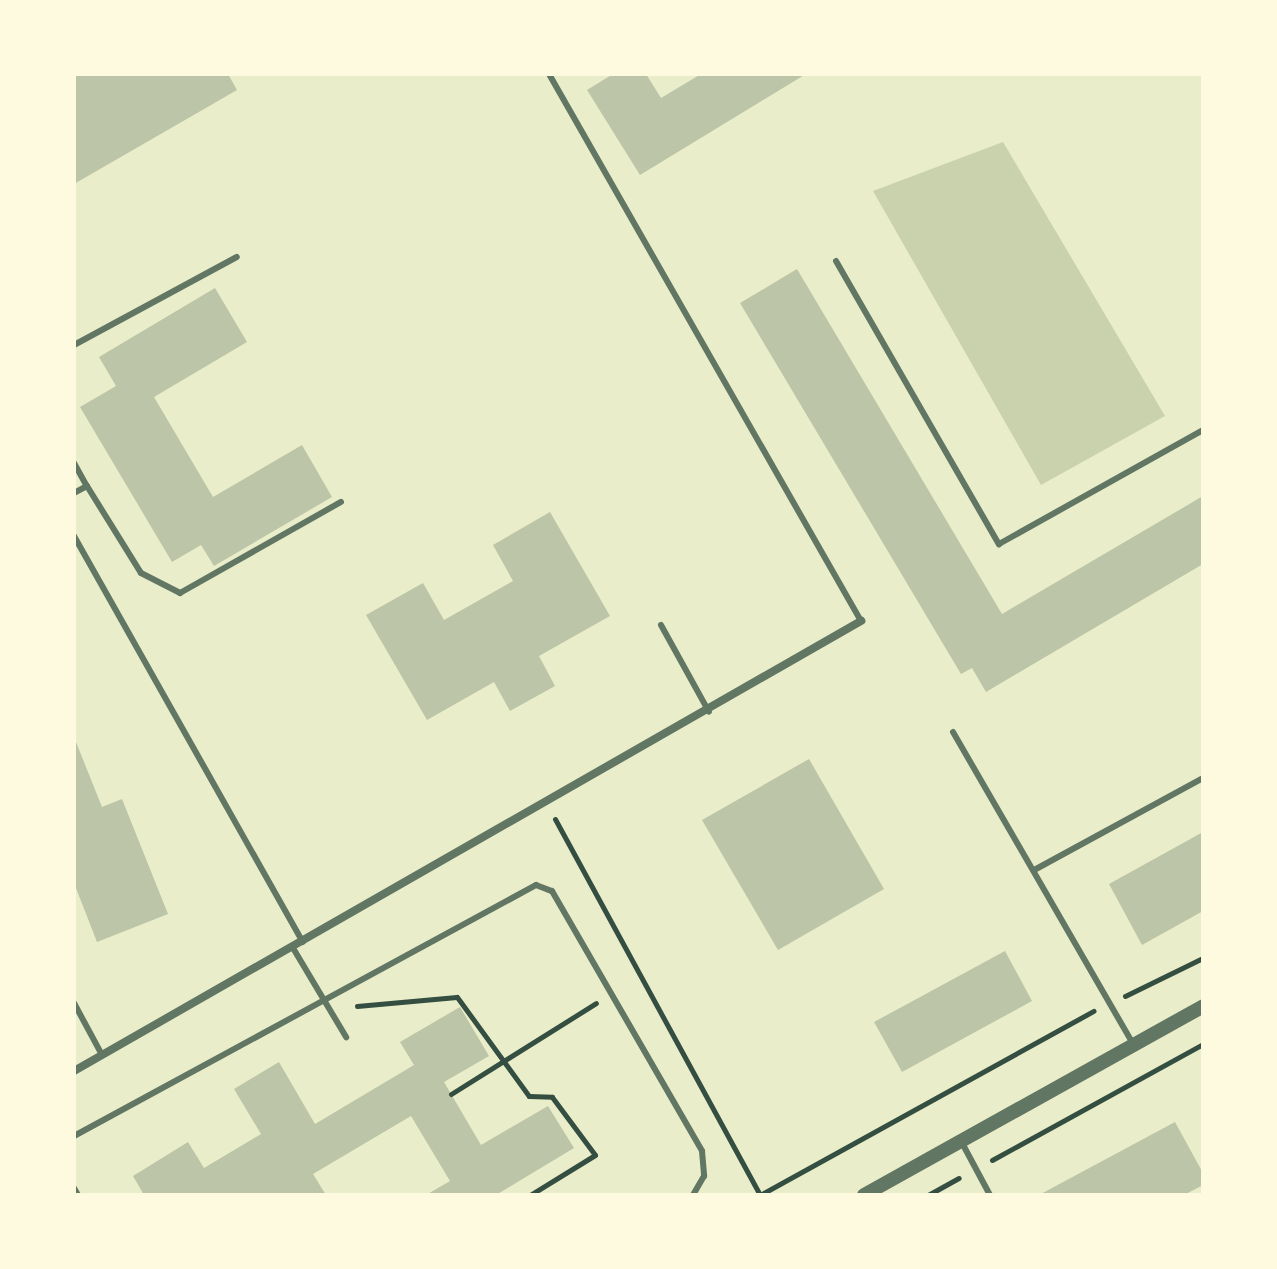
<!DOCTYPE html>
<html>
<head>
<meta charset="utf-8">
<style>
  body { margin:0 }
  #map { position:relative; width:1277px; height:1269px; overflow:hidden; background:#e9edc9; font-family:"Source Sans 3",sans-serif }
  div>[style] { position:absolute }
  .green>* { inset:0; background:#cad2ad }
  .building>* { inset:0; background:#bcc5a7 }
  .path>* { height:5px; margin:-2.5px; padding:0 2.5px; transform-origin:2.5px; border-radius:2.5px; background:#344e41 }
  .service>* { height:6px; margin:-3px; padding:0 3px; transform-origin:3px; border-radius:3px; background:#617663 }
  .minor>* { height:8px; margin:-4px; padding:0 4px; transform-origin:4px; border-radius:4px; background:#617663 }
  .tertiary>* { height:14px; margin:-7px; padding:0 7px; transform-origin:7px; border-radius:7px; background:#617663 }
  span { translate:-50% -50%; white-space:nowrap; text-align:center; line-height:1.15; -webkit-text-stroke:8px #fefae0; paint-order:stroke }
  .frame { position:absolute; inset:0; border:76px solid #fefae0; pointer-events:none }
</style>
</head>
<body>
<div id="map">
  <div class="green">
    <div style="clip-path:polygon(1003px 142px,1165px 416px,1041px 485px,873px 191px)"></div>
  </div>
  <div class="building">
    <div style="clip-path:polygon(74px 74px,228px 74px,237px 90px,74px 184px)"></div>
    <div style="clip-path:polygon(613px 74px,646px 74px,661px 98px,701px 74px,806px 74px,640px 175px,587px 90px)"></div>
    <div style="clip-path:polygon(797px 269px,1002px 614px,1203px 496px,1203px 564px,986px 692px,972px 668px,961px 674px,740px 303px)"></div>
    <div style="clip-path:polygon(215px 288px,247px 342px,154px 397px,213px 497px,302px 445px,332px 497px,214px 566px,201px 545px,172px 562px,80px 407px,116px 386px,99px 357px)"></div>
    <div style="clip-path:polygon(550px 512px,610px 616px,539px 656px,555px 686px,510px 711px,494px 682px,427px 720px,366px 615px,423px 583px,444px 620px,513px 581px,493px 545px)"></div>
    <div style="clip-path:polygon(74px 737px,102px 807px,122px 799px,168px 914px,97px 942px,74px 883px)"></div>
    <div style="clip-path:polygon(809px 759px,884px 889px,778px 950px,702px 820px)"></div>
    <div style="clip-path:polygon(1203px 832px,1203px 911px,1142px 945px,1109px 884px)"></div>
    <div style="clip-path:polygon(1005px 951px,1032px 1001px,902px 1072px,874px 1022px)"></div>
    <div style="clip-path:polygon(460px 1007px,489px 1056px,444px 1082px,481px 1145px,548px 1106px,574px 1148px,496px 1195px,426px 1195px,450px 1181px,411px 1116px,313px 1174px,326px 1195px,144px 1195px,133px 1176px,188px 1142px,204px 1168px,261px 1134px,234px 1089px,279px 1062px,315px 1124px,414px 1065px,400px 1042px)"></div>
    <div style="clip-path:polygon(1175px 1122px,1203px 1173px,1203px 1185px,1184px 1195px,1039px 1195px)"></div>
  </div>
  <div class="path">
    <div style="left:555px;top:819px;width:428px;rotate:61.4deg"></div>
    <div style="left:760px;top:1195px;width:381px;rotate:-28.9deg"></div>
    <div style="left:1125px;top:996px;width:87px;rotate:-26deg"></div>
    <div style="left:357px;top:1006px;width:100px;rotate:-5.1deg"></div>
    <div style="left:457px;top:997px;width:122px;rotate:54deg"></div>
    <div style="left:529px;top:1096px;width:23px;rotate:2deg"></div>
    <div style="left:552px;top:1097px;width:72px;rotate:53.4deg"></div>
    <div style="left:595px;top:1155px;width:76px;rotate:148.4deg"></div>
    <div style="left:451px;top:1094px;width:171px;rotate:-32.1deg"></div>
    <div style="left:992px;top:1160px;width:241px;rotate:-28.8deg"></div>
    <div style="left:928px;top:1195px;width:35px;rotate:-29deg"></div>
  </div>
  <div class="service">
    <div style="left:549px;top:74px;width:630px;rotate:60.3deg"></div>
    <div style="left:836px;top:261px;width:327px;rotate:60.1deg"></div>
    <div style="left:999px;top:544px;width:234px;rotate:-29.2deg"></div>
    <div style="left:74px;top:345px;width:185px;rotate:-28.4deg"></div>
    <div style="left:74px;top:463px;width:26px;rotate:61deg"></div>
    <div style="left:87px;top:486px;width:15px;rotate:152deg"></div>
    <div style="left:87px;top:486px;width:102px;rotate:58.2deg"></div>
    <div style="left:141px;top:573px;width:44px;rotate:27.1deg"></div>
    <div style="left:180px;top:593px;width:185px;rotate:-29.5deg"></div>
    <div style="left:74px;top:536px;width:466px;rotate:60.6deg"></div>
    <div style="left:661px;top:625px;width:99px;rotate:61.1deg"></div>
    <div style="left:953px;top:732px;width:360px;rotate:60deg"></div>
    <div style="left:1036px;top:869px;width:190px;rotate:-28.6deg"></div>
    <div style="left:293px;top:948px;width:104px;rotate:59.2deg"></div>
    <div style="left:74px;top:1003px;width:59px;rotate:61.7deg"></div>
    <div style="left:74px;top:1136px;width:526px;rotate:-28.51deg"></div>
    <div style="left:536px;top:885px;width:17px;rotate:21deg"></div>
    <div style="left:552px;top:891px;width:300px;rotate:60deg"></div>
    <div style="left:702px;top:1151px;width:25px;rotate:85deg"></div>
    <div style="left:704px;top:1176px;width:22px;rotate:120deg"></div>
    <div style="left:961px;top:1141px;width:61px;rotate:61.8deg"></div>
    <div style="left:74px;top:1188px;width:8px;rotate:60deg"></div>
  </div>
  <div class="minor">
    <div style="left:74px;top:1071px;width:907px;rotate:-29.76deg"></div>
  </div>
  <div class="tertiary">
    <div style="left:864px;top:1195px;width:388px;rotate:-29.1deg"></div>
  </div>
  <div class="frame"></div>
</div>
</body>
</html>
